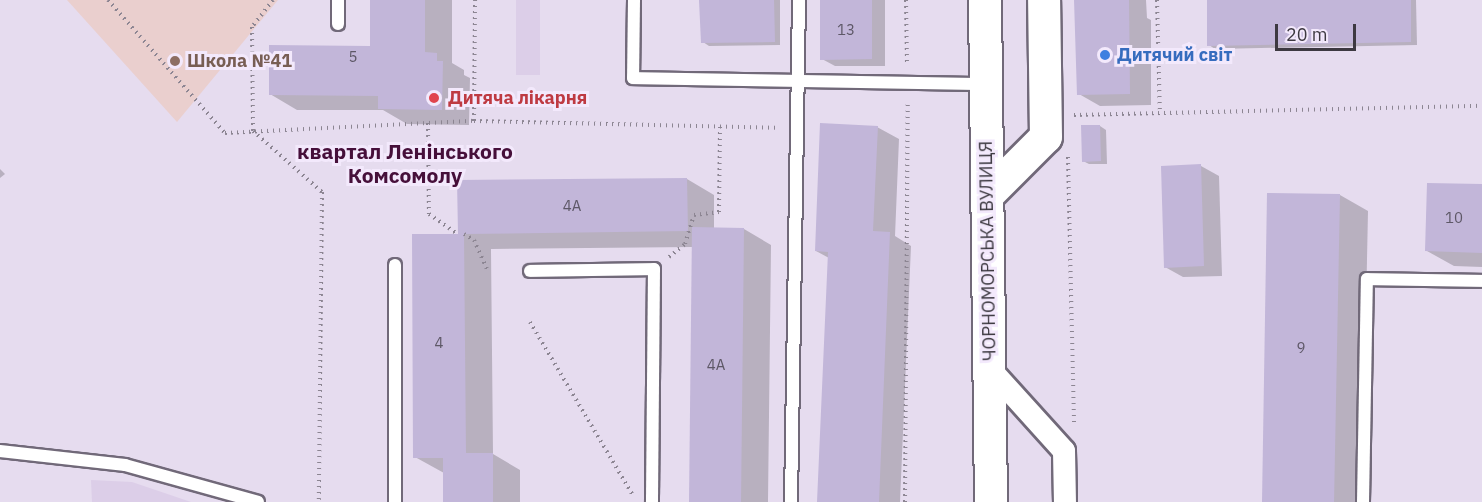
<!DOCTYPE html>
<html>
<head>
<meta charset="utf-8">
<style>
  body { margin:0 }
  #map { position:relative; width:1482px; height:502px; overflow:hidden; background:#e6dcef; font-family:"IBM Plex Sans",sans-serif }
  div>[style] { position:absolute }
  .built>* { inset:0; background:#dccee8 }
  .education>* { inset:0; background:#eacfce }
  .shadow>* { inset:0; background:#0003 }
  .building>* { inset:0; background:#c2b6d9 }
  .path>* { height:4px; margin-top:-2px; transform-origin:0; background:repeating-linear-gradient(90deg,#8c8592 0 1.5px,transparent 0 6px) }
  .roads { filter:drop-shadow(2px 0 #716979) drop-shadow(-2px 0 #716979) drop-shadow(0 2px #716979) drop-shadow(0 -2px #716979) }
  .lane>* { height:12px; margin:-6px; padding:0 6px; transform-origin:6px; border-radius:6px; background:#fff }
  .street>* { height:22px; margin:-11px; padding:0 11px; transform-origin:11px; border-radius:11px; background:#fff }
  .secondary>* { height:32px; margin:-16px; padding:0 16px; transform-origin:16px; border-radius:16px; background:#fff }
  .dots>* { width:16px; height:16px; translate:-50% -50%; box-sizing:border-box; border:3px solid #f3e9fc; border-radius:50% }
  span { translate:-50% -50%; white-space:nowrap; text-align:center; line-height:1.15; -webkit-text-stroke:6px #f3e9fc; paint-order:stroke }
  .number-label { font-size:15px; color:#5e5867 }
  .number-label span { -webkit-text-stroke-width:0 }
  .shop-label { font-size:18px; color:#366cbe; font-weight:700 }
  .left { translate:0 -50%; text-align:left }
  .education-label { font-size:18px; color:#785e54; font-weight:700 }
  .health-label { font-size:18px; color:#be3a42; font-weight:700 }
  .street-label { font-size:18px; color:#3d3941 }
  .quarter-label { font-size:21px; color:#460f3a; font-weight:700 }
  .scale { position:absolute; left:1275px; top:24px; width:81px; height:27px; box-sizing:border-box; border:3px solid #3d3941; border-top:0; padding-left:8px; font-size:18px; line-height:21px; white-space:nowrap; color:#3d3941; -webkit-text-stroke:4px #f3e9fc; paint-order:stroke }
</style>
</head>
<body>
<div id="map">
  <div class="built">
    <div style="clip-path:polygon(516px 0,540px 0,540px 75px,516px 75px)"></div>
    <div style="clip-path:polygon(91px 480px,132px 482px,191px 502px,92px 502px)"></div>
  </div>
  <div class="education">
    <div style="clip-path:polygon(67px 0,278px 0,177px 122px)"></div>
  </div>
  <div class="shadow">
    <div style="clip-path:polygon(372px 0,452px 0,452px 63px,464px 70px,464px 75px,470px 78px,469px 125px,407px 124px,383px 110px,297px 110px,270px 94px,371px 48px)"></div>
    <div style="clip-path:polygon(701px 0,780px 0,780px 45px,709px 46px,703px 42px)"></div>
    <div style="clip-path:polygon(822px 0,885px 0,885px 66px,835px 66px,822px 59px)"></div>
    <div style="clip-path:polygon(1075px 0,1146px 0,1147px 18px,1151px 20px,1151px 105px,1100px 106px,1079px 94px)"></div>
    <div style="clip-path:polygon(1208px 0,1416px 0,1417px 45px,1215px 49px,1209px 45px)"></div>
    <div style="clip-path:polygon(1100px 126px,1106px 130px,1107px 164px,1089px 164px,1083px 161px)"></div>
    <div style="clip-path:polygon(877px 127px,899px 139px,895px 236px,911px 246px,900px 502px,819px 502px,829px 258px,816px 251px)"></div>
    <div style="clip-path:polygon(1201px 166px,1219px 176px,1222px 276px,1183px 277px,1165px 267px)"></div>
    <div style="clip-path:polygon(0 169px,5px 174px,0 178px)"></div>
    <div style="clip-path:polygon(687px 179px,714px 195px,714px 229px,744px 229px,771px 245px,768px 502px,690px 502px,693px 247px,491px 249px,493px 454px,520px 470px,520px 502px,445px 502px,444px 473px,415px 457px,459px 235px)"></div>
    <div style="clip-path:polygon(1482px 186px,1482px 267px,1454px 266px,1427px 251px)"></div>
    <div style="clip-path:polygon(1340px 195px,1368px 211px,1362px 502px,1262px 502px)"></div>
  </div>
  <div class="building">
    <div style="clip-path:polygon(370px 0,425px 0,425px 52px,437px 53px,437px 61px,443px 61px,442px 110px,378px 109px,378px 96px,269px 95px,269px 45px,370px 46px)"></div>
    <div style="clip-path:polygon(699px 0,774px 0,775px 42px,701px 43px)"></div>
    <div style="clip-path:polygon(820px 0,872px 0,872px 59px,820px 60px)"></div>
    <div style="clip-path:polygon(1074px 0,1129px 0,1130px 94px,1077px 95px)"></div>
    <div style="clip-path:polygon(1207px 0,1411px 0,1411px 42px,1207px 46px)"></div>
    <div style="clip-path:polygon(820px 123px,878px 126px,873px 231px,890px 232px,879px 502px,817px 502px,828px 252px,815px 251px)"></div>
    <div style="clip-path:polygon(1081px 125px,1100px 125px,1101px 161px,1082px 162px)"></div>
    <div style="clip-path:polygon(1201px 164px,1204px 266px,1164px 268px,1161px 166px)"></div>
    <div style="clip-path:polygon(687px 178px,688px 231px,464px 234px,466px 453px,493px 453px,493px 502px,443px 502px,443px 458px,413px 458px,412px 234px,458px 234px,457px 180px)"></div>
    <div style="clip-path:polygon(1427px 183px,1482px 184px,1482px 253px,1425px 251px)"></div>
    <div style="clip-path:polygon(1267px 193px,1340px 194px,1334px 502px,1262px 502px)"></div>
    <div style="clip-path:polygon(692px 227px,744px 228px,741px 502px,689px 502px)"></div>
  </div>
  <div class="path">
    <div style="left:108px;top:0;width:177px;rotate:48.7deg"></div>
    <div style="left:225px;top:133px;width:249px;rotate:-2.8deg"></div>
    <div style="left:474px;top:121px;width:303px;rotate:1.3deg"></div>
    <div style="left:273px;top:0;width:34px;rotate:128deg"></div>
    <div style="left:252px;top:27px;width:104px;rotate:89.4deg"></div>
    <div style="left:253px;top:131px;width:92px;rotate:41.5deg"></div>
    <div style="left:322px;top:192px;width:310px;rotate:90.6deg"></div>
    <div style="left:906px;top:0;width:65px;rotate:89.1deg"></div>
    <div style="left:1157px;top:0;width:113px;rotate:88.5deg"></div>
    <div style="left:1074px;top:115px;width:408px;rotate:-1.3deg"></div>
    <div style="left:474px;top:121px;width:121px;rotate:-89.5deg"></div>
    <div style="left:428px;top:123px;width:91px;rotate:89.4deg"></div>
    <div style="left:429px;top:214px;width:35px;rotate:35deg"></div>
    <div style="left:1068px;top:157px;width:268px;rotate:88.7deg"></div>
    <div style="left:464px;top:234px;width:12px;rotate:31deg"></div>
    <div style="left:474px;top:240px;width:34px;rotate:66deg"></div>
    <div style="left:669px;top:257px;width:21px;rotate:-39deg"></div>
    <div style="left:685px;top:244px;width:30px;rotate:-73deg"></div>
    <div style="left:694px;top:215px;width:25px;rotate:-7deg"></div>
    <div style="left:719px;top:212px;width:85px;rotate:-89.3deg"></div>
    <div style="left:530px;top:322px;width:200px;rotate:59.3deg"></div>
    <div style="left:905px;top:502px;width:402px;rotate:-89.6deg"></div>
  </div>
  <div class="roads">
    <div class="lane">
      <div style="left:634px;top:0;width:78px;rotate:90.7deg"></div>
      <div style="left:633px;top:78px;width:352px;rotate:1deg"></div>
      <div style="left:338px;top:24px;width:24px;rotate:-90deg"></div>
      <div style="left:395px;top:265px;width:237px;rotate:90deg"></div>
      <div style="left:530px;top:271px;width:124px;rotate:-0.9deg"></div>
      <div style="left:654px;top:269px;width:233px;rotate:90.5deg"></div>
      <div style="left:0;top:451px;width:126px;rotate:6.4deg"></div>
      <div style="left:125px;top:465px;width:138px;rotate:15.5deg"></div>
      <div style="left:791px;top:502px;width:502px;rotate:-89.09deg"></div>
      <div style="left:1363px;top:502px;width:223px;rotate:-89deg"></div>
      <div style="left:1367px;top:279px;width:115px;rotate:1deg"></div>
    </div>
    <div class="street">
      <div style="left:990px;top:369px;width:110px;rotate:47.9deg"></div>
      <div style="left:1064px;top:451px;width:51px;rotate:88.9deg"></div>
    </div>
    <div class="secondary">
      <div style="left:985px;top:0;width:502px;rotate:89.32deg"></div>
      <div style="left:987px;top:196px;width:83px;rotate:-45deg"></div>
      <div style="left:1046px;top:137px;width:137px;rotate:-90.8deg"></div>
    </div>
  </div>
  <div class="dots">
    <div style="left:1105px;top:55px;background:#3f7fe0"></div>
    <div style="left:175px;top:61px;background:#8d6e63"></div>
    <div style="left:434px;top:98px;background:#e0444e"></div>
  </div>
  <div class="number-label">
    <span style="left:846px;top:30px">13</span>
    <span style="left:353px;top:57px">5</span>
    <span style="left:572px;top:206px">4А</span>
    <span style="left:1454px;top:218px">10</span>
    <span style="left:439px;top:343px">4</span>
    <span style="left:1301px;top:348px">9</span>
    <span style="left:716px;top:365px">4А</span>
  </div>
  <div class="shop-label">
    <span class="left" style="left:1117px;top:55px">Дитячий світ</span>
  </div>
  <div class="education-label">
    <span class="left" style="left:187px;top:61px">Школа №41</span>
  </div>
  <div class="health-label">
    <span class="left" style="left:448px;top:98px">Дитяча лікарня</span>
  </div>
  <div class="street-label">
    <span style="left:988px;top:251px;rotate:-91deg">ЧОРНОМОРСЬКА ВУЛИЦЯ</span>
  </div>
  <div class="quarter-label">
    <span style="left:405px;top:163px">квартал Ленінського<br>Комсомолу</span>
  </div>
  <div class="scale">20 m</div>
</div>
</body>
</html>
